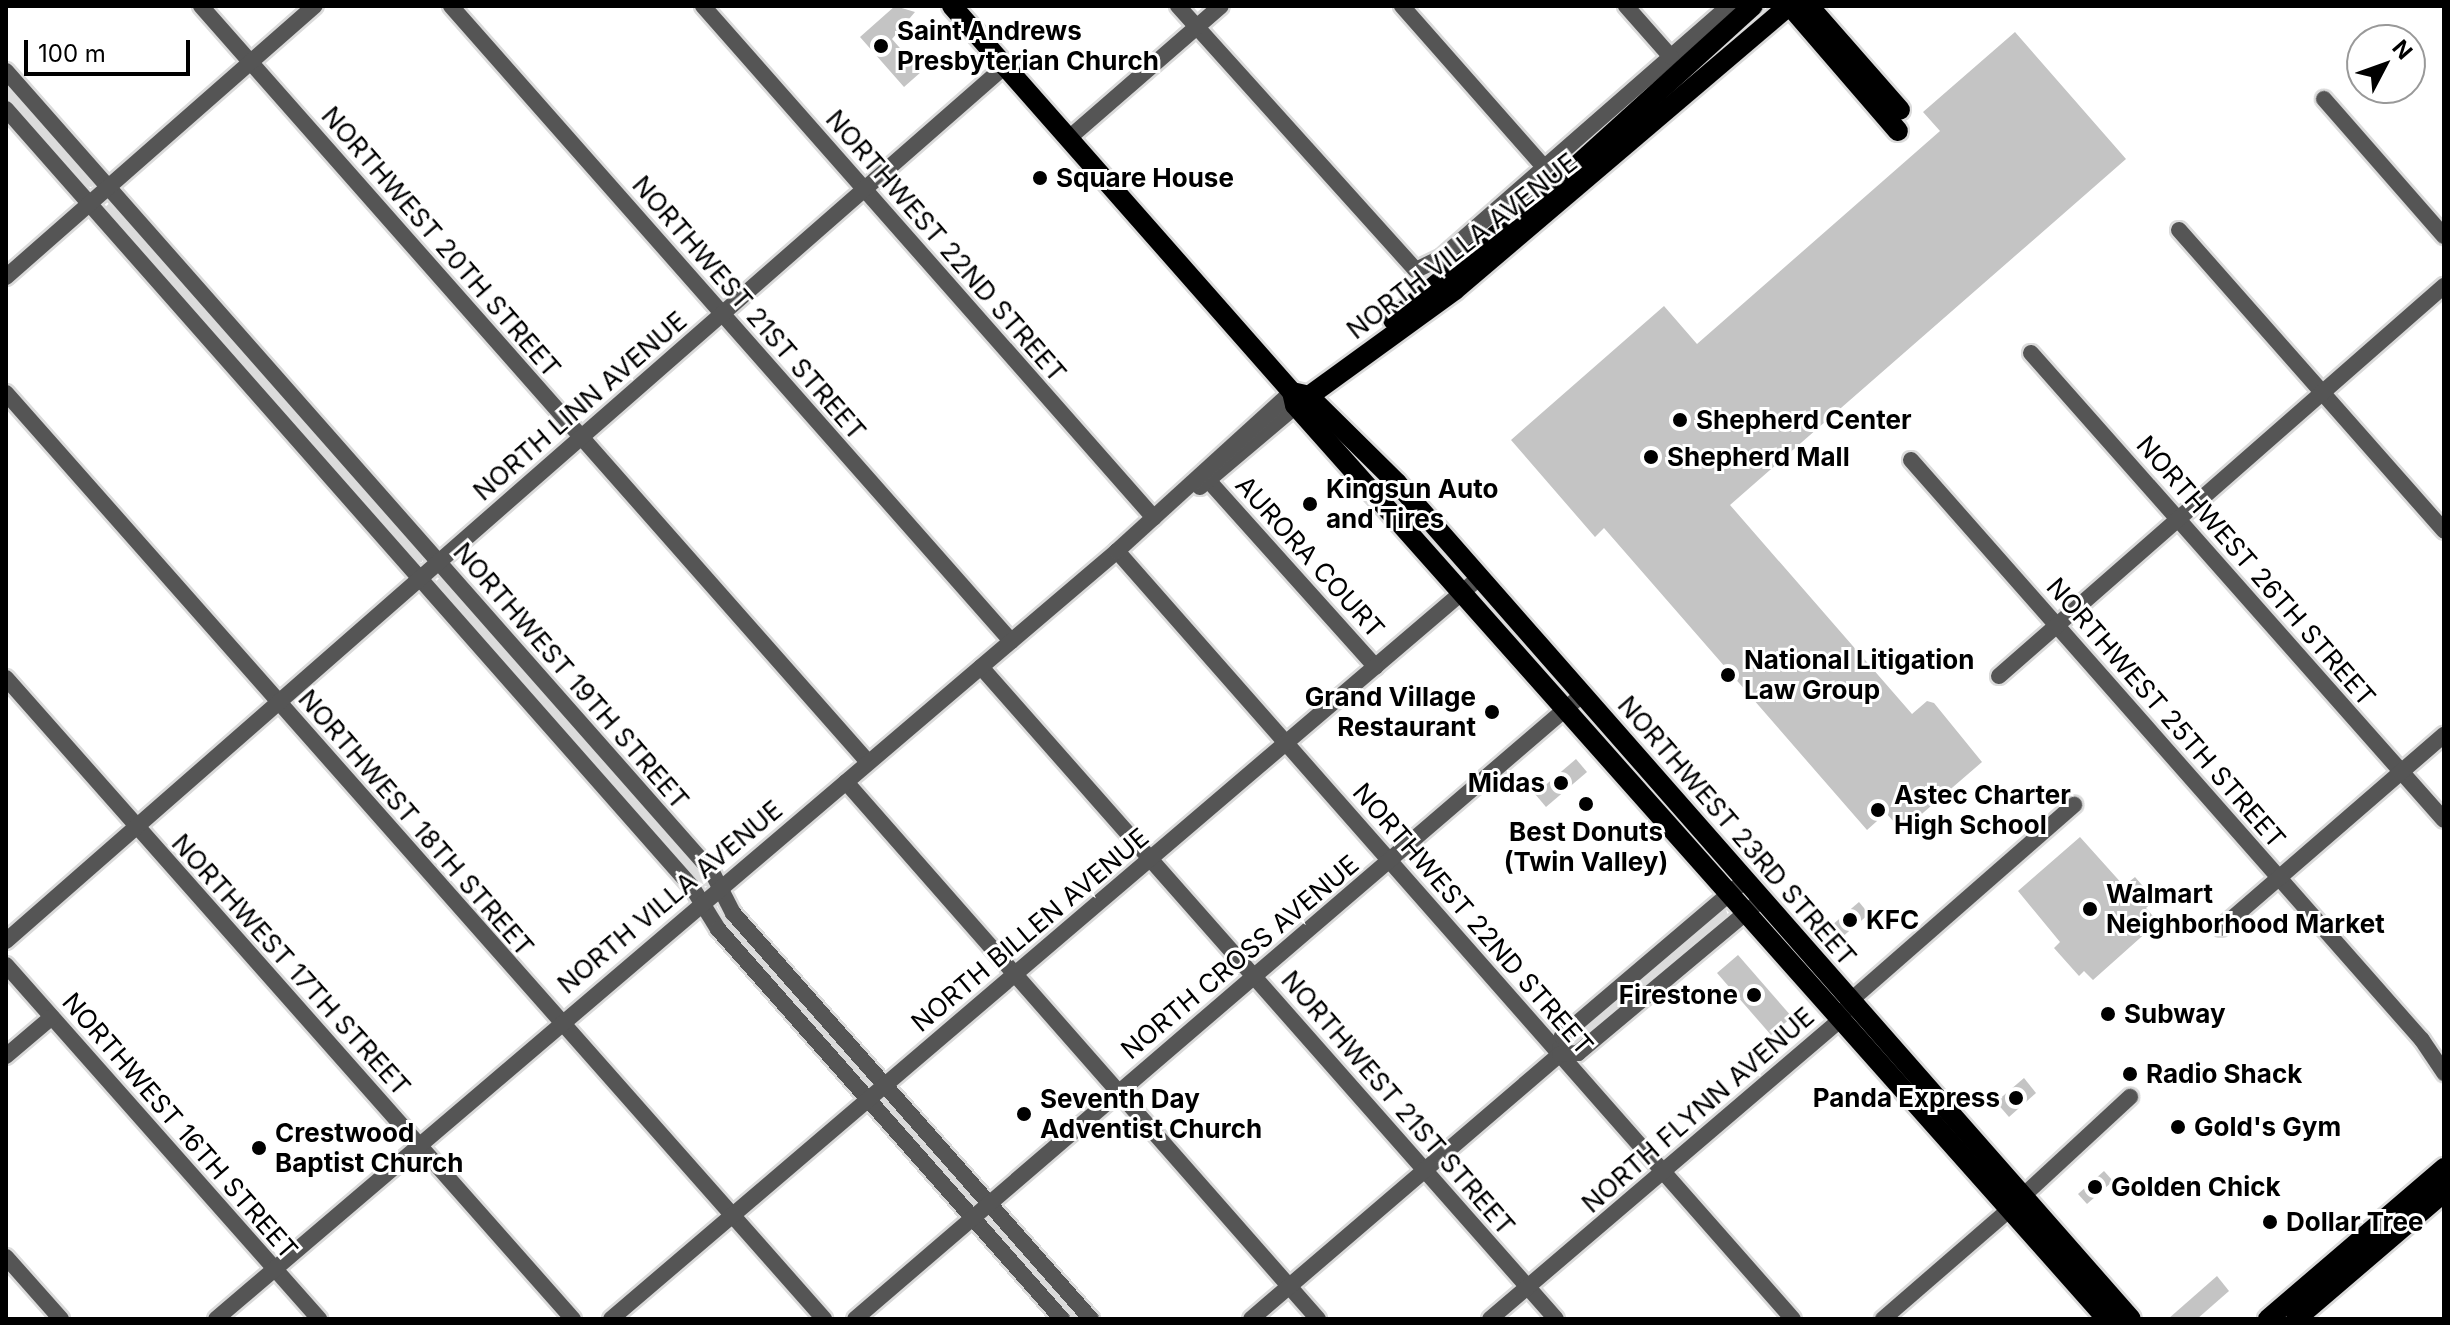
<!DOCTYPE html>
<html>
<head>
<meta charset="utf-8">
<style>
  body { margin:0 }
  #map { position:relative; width:2450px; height:1325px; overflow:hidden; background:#fff; font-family:Inter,sans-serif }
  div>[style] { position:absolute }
  .green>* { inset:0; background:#dcdcdc }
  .building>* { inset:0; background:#c4c4c4 }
  .roads { filter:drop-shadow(2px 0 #dbdbdb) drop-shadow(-2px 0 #dbdbdb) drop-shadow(0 2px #dbdbdb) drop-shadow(0 -2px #dbdbdb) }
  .minor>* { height:16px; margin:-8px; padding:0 8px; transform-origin:8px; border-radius:8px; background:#555 }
  .major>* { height:20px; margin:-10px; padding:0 10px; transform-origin:10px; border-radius:10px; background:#000 }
  .dots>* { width:22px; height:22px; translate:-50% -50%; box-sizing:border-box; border:4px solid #fff; border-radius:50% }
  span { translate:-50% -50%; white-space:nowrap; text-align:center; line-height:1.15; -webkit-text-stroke:6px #fff; paint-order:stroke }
  .poi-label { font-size:26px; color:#000; font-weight:700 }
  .left { translate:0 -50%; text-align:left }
  .right { translate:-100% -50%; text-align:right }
  .street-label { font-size:26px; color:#000 }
  .frame { position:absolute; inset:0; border:8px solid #000; pointer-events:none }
  .north { position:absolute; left:2346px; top:24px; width:80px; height:80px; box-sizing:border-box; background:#fff; border:2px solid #999; border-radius:50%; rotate:49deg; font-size:22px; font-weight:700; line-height:32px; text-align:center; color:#000 }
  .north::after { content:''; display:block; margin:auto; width:28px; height:36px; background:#000; clip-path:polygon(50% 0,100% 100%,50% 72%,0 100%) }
  .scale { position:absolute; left:24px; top:40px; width:166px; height:36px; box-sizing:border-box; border:4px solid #000; border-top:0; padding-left:10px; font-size:24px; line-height:28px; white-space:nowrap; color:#000; -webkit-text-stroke:6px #fff; paint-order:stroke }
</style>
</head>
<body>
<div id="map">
  <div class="green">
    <div style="clip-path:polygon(6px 78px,94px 183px,92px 187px,81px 186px,6px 101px)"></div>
    <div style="clip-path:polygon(112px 201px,425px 554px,422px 562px,415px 564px,103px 209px)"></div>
    <div style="clip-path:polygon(442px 576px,710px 881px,708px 886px,701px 887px,434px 583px)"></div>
    <div style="clip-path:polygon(1725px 907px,1729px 918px,1571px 1053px,1562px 1042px)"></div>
    <div style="clip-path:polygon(723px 917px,729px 917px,870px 1083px,864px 1084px,720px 922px)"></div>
    <div style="clip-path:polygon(888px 1098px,978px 1201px,977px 1204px,972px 1205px,882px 1103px)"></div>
    <div style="clip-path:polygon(991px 1215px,1084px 1319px,1068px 1319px,986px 1224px)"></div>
  </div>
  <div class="building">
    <div style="clip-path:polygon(895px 6px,915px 12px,892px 39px,921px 72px,904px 87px,860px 37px)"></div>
    <div style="clip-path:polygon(2015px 32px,2126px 159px,1730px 505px,1912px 714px,1927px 701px,1934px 703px,1982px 762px,1902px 831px,1886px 813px,1867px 830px,1604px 528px,1595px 537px,1511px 440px,1664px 306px,1697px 344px,1940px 131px,1923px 112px)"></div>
    <div style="clip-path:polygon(1576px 759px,1587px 772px,1546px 807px,1535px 794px)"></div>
    <div style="clip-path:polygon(2080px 837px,2124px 886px,2135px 877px,2155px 900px,2146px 908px,2158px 922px,2093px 980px,2084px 971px,2079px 976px,2054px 948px,2060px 942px,2018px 891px)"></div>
    <div style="clip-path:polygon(1859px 902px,1869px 914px,1841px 938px,1831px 926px)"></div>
    <div style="clip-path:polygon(1738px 955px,1792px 1017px,1771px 1035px,1717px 973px)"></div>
    <div style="clip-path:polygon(2024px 1078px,2036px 1093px,2009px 1117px,1996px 1102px)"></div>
    <div style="clip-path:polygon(2104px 1171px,2113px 1181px,2087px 1204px,2078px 1194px)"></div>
    <div style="clip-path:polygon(2217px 1276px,2229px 1291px,2197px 1319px,2168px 1319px)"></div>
  </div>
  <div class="roads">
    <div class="minor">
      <div style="left:201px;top:6px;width:1008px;rotate:48.58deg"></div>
      <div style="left:451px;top:6px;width:847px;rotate:48.59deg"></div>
      <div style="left:703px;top:6px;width:682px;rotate:48.62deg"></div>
      <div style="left:1178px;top:6px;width:355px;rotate:48deg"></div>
      <div style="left:1416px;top:270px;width:28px;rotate:-26deg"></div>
      <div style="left:1441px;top:258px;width:383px;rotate:-41.2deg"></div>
      <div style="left:1402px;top:6px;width:215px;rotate:48.6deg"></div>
      <div style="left:1626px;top:6px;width:68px;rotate:48.6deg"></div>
      <div style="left:6px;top:71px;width:1068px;rotate:48.61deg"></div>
      <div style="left:712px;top:872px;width:46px;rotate:62.9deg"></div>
      <div style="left:733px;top:913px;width:541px;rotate:48.6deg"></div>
      <div style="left:2324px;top:99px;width:182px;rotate:48.8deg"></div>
      <div style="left:6px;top:109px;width:1037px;rotate:48.6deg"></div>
      <div style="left:692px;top:887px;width:49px;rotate:58.2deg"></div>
      <div style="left:718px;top:929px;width:520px;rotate:48.59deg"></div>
      <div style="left:1069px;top:138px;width:201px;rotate:-41deg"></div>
      <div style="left:2179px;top:230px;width:401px;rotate:48.6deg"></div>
      <div style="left:6px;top:277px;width:411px;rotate:-41.3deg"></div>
      <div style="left:2031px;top:353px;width:623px;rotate:48.51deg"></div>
      <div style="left:6px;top:393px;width:1236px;rotate:48.54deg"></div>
      <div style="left:1911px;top:460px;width:773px;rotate:48.62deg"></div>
      <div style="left:2422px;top:1040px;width:40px;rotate:56deg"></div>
      <div style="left:1208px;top:480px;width:251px;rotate:48.1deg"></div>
      <div style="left:1200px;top:487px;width:136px;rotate:-40.2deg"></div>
      <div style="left:1117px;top:551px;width:1023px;rotate:48.65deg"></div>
      <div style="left:981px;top:667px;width:869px;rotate:48.59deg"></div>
      <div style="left:1999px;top:676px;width:592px;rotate:-41.23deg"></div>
      <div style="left:6px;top:678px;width:856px;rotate:48.51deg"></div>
      <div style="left:846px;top:782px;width:715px;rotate:48.69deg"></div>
      <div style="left:2221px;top:928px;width:295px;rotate:-40.9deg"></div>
      <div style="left:6px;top:941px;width:1328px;rotate:-41.21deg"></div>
      <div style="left:6px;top:965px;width:473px;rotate:48.5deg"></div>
      <div style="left:1560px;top:1054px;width:18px;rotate:-84deg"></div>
      <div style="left:1562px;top:1036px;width:231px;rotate:-40.4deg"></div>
      <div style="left:6px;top:1056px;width:60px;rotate:-40.3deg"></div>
      <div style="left:2023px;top:1196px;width:146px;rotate:-42.8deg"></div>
      <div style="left:6px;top:1257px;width:83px;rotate:48.4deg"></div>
      <div style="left:216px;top:1319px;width:1184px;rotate:-40.44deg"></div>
      <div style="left:1117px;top:551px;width:236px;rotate:-42.3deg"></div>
      <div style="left:611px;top:1319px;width:1143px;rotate:-40.49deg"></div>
      <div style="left:855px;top:1319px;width:959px;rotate:-40.65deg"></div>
      <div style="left:1251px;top:1319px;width:407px;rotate:-40.6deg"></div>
      <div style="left:1560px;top:1054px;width:18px;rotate:-3deg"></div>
      <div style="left:1578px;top:1053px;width:231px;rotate:-39.9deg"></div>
      <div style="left:1490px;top:1319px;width:460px;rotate:-40.5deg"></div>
      <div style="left:1840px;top:1020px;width:21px;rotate:-62deg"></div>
      <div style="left:1850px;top:1001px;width:298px;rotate:-41.2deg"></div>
      <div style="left:1883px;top:1319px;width:167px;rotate:-40.9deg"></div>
    </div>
    <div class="major">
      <div style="left:952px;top:6px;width:514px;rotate:48.63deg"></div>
      <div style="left:1292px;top:392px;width:13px;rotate:77deg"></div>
      <div style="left:1295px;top:405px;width:1223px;rotate:48.38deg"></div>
      <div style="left:1790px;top:6px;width:165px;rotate:49.2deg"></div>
      <div style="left:1809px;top:6px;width:138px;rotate:48.8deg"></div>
      <div style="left:1393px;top:320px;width:192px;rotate:-39.5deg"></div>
      <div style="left:1541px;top:198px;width:286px;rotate:-42.2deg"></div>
      <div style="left:1292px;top:392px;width:17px;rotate:13deg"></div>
      <div style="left:1309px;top:396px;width:124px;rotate:44.7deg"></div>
      <div style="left:1397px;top:483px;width:1112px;rotate:48.72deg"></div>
      <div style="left:1309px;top:396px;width:180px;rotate:-36deg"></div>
      <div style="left:1455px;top:290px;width:438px;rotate:-40.4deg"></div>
      <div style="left:2268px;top:1319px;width:232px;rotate:-40.6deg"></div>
      <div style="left:2296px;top:1319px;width:195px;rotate:-40.6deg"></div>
    </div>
  </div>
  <div class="dots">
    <div style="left:881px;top:46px;background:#000"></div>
    <div style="left:1040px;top:178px;background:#000"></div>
    <div style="left:1680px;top:420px;background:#000"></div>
    <div style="left:1651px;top:457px;background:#000"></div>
    <div style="left:1310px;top:504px;background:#000"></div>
    <div style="left:1728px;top:675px;background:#000"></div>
    <div style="left:1492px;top:712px;background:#000"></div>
    <div style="left:1561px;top:783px;background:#000"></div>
    <div style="left:1586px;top:804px;background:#000"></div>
    <div style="left:1878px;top:810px;background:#000"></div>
    <div style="left:2090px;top:909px;background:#000"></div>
    <div style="left:1850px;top:920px;background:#000"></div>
    <div style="left:1754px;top:995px;background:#000"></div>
    <div style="left:2108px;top:1014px;background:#000"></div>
    <div style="left:2130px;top:1074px;background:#000"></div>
    <div style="left:2016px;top:1098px;background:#000"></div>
    <div style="left:1024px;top:1114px;background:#000"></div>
    <div style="left:2178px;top:1127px;background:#000"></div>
    <div style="left:259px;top:1148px;background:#000"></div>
    <div style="left:2095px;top:1187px;background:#000"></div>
    <div style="left:2270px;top:1222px;background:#000"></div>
  </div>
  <div class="poi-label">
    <span class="left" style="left:897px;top:46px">Saint Andrews<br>Presbyterian Church</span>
    <span class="left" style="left:1056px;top:178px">Square House</span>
    <span class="left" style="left:1696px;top:420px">Shepherd Center</span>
    <span class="left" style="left:1667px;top:457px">Shepherd Mall</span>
    <span class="left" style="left:1326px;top:504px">Kingsun Auto<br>and Tires</span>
    <span class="left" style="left:1744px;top:675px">National Litigation<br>Law Group</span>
    <span class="right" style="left:1476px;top:712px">Grand Village<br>Restaurant</span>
    <span class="right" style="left:1545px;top:783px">Midas</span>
    <span class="left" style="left:1894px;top:810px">Astec Charter<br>High School</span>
    <span style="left:1586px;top:847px">Best Donuts<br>(Twin Valley)</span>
    <span class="left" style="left:2106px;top:909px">Walmart<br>Neighborhood Market</span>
    <span class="left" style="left:1866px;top:920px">KFC</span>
    <span class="right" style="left:1738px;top:995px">Firestone</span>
    <span class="left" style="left:2124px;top:1014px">Subway</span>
    <span class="left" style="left:2146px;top:1074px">Radio Shack</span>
    <span class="right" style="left:2000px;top:1098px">Panda Express</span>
    <span class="left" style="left:1040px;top:1114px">Seventh Day<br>Adventist Church</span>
    <span class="left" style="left:2194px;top:1127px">Gold's Gym</span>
    <span class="left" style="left:275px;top:1148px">Crestwood<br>Baptist Church</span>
    <span class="left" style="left:2111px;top:1187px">Golden Chick</span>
    <span class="left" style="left:2286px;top:1222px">Dollar Tree</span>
  </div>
  <div class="street-label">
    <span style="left:441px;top:242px;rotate:49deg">NORTHWEST 20TH STREET</span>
    <span style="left:946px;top:246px;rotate:49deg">NORTHWEST 22ND STREET</span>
    <span style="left:1462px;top:246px;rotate:-38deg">NORTH VILLA AVENUE</span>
    <span style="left:749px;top:308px;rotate:49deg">NORTHWEST 21ST STREET</span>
    <span style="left:580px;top:406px;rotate:-41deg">NORTH LINN AVENUE</span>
    <span style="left:1310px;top:557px;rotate:48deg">AURORA COURT</span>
    <span style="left:2256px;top:571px;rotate:49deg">NORTHWEST 26TH STREET</span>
    <span style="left:571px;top:676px;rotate:49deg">NORTHWEST 19TH STREET</span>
    <span style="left:2166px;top:713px;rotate:49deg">NORTHWEST 25TH STREET</span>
    <span style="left:416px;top:823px;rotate:49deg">NORTHWEST 18TH STREET</span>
    <span style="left:1737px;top:831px;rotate:49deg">NORTHWEST 23RD STREET</span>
    <span style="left:670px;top:897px;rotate:-40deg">NORTH VILLA AVENUE</span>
    <span style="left:1473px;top:919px;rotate:49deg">NORTHWEST 22ND STREET</span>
    <span style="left:1030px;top:930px;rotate:-40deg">NORTH BILLEN AVENUE</span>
    <span style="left:1240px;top:957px;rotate:-40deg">NORTH CROSS AVENUE</span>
    <span style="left:291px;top:965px;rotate:48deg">NORTHWEST 17TH STREET</span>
    <span style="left:1398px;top:1103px;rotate:49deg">NORTHWEST 21ST STREET</span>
    <span style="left:1698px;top:1110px;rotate:-41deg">NORTH FLYNN AVENUE</span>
    <span style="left:180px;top:1126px;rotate:49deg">NORTHWEST 16TH STREET</span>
  </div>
  <div class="frame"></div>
  <div class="north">N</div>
  <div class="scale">100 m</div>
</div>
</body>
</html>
